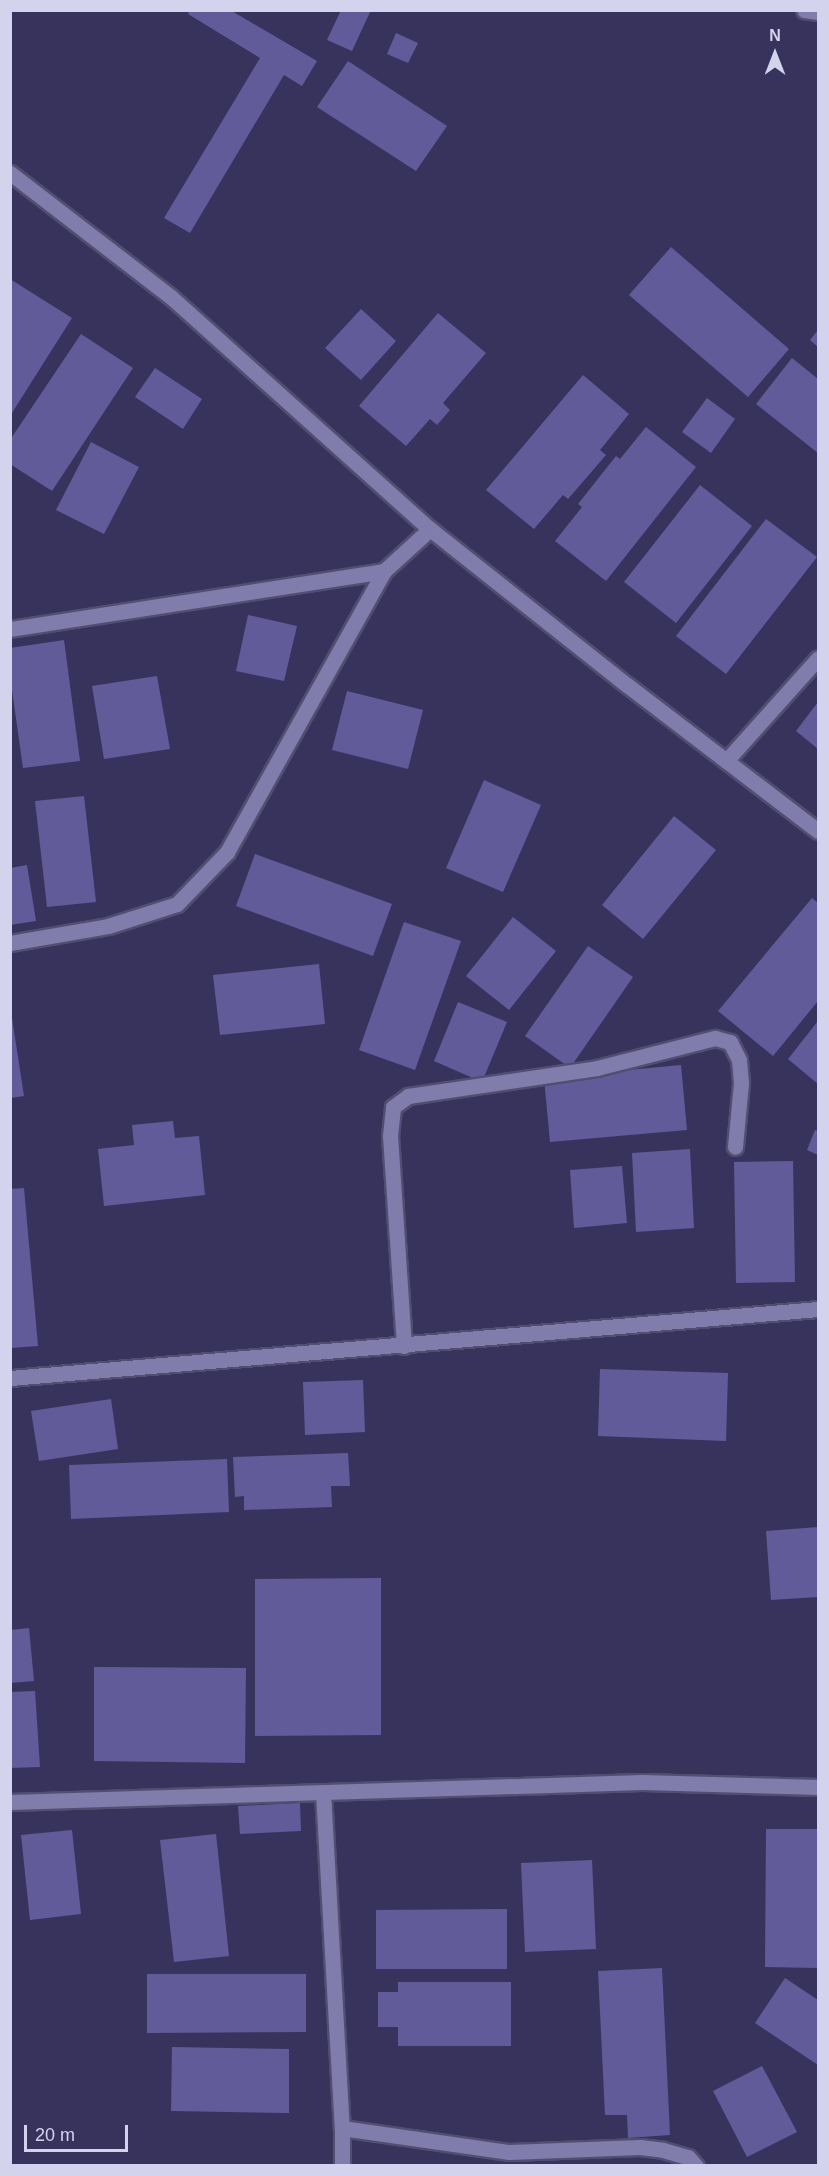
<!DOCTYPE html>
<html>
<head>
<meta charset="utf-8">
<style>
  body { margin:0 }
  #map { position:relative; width:829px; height:2176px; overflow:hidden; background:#38335d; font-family:Arial,sans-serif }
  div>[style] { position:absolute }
  .building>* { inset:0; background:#625b9a }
  .roads { filter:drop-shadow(2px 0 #524e71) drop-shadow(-2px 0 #524e71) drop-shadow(0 2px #524e71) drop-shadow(0 -2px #524e71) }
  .minor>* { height:15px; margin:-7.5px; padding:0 7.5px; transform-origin:7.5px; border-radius:7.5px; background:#807dad }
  span { translate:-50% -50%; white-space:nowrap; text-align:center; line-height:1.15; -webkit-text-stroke:4.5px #38335d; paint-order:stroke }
  .frame { position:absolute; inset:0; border:12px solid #d4d3ee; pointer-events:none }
  .north { position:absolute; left:745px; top:24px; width:60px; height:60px; -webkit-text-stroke:4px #38335d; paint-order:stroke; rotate:0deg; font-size:16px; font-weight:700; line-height:24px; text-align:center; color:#d4d3ee }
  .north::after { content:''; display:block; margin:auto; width:21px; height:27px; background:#d4d3ee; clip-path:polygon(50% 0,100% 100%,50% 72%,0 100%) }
  .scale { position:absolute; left:24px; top:2125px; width:104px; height:27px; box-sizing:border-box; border:3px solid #d4d3ee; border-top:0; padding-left:8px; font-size:18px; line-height:21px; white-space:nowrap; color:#d4d3ee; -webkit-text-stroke:4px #38335d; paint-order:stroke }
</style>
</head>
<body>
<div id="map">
  <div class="building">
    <div style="clip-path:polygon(190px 10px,230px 10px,317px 61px,302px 86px,284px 75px,190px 233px,164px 218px,260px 58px,188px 14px)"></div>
    <div style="clip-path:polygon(341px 10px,371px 10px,352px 51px,327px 40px)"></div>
    <div style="clip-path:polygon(396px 33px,418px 43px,408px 63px,387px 54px)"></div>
    <div style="clip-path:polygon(348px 61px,447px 126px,416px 171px,317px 107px)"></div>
    <div style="clip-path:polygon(671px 247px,789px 349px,748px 397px,629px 295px)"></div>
    <div style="clip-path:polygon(10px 279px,72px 318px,10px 416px)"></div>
    <div style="clip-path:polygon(361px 309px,396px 341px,361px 380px,325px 348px)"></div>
    <div style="clip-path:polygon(438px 313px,486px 353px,443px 403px,450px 410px,437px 425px,430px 419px,406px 446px,359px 406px)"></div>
    <div style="clip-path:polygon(818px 330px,818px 347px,810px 340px)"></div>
    <div style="clip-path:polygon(81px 334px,133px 368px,52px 491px,10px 464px,10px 440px)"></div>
    <div style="clip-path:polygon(792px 358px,818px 379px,818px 453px,756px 404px)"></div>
    <div style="clip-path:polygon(155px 368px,202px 399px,183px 429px,135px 397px)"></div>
    <div style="clip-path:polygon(583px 375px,629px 414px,600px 450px,606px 455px,568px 499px,563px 495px,534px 529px,486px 490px)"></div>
    <div style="clip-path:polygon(707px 398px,735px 419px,711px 453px,682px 432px)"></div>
    <div style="clip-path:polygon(646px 427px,696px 467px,606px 581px,555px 541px,582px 507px,578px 504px,616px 456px,620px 459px)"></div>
    <div style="clip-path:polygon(91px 442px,139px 467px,104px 534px,56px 510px)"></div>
    <div style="clip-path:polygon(700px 485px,752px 526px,676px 623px,624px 582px)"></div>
    <div style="clip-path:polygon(766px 519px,817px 557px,726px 674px,676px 636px)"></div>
    <div style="clip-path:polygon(248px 615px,297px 626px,284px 681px,236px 671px)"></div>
    <div style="clip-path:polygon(64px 640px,80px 761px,23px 768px,10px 676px,10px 648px)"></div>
    <div style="clip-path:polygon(157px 676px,170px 749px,104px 759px,92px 686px)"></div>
    <div style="clip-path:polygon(347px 691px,423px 710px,408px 769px,332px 750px)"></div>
    <div style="clip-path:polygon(818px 702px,818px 749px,796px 731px)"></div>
    <div style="clip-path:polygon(484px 780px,541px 805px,503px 892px,446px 868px)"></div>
    <div style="clip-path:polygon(84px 796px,96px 902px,47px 907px,35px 801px)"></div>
    <div style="clip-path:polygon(674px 816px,716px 850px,643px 939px,602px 905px)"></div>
    <div style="clip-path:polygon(255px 854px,392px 904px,373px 956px,236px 906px)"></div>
    <div style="clip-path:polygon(27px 865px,36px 921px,10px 925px,10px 868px)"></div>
    <div style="clip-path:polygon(812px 898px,818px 903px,818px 1001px,773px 1056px,718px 1011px)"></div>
    <div style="clip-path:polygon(513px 917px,556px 951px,509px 1010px,466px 976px)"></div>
    <div style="clip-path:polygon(404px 922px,461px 941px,415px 1070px,359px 1050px)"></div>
    <div style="clip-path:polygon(588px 946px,633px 977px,570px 1068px,525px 1036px)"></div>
    <div style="clip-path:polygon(319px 964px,325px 1024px,220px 1035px,213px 975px)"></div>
    <div style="clip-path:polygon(458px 1002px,507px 1022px,482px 1082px,434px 1061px)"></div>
    <div style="clip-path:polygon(10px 1005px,24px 1096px,10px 1098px)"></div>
    <div style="clip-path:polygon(818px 1021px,818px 1084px,788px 1059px)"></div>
    <div style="clip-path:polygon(681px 1065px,687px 1130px,550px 1142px,544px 1078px)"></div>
    <div style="clip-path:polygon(173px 1121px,175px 1138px,199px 1136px,205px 1195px,104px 1206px,98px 1149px,134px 1145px,132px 1125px)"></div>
    <div style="clip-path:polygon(815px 1130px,818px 1131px,818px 1155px,807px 1150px)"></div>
    <div style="clip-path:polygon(690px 1149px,694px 1228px,636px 1232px,632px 1153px)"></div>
    <div style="clip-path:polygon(793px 1161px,795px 1282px,736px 1283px,734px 1162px)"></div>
    <div style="clip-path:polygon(622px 1166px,627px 1223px,574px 1228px,570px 1170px)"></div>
    <div style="clip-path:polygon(24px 1188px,38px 1346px,10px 1348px,10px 1189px)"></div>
    <div style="clip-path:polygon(600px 1369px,728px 1373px,726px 1441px,598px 1436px)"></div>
    <div style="clip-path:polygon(363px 1380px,365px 1432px,305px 1435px,303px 1382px)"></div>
    <div style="clip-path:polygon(111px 1399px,118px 1449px,39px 1461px,31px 1411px)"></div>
    <div style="clip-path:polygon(348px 1453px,350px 1486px,331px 1486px,332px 1507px,244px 1510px,244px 1496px,235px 1497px,233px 1457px)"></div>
    <div style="clip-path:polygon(227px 1459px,229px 1512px,71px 1519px,69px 1465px)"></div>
    <div style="clip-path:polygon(818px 1527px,818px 1597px,771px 1600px,766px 1531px)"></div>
    <div style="clip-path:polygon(381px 1578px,381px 1735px,255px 1736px,255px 1579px)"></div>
    <div style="clip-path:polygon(29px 1628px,34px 1681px,10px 1683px,10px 1630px)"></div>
    <div style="clip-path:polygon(94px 1667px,246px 1668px,245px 1763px,94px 1761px)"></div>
    <div style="clip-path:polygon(35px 1691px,40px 1767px,10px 1768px,10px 1692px)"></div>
    <div style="clip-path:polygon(300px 1803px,301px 1831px,240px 1834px,238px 1806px)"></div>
    <div style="clip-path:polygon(766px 1829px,818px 1829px,818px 1968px,765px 1967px)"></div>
    <div style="clip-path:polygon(72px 1830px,81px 1914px,30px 1920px,21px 1835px)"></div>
    <div style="clip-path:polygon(216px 1834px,229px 1956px,174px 1962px,160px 1840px)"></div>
    <div style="clip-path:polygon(592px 1860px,596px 1949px,525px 1952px,521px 1863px)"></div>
    <div style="clip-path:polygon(507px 1909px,507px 1969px,376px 1969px,376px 1910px)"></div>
    <div style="clip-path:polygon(662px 1968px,670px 2135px,628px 2138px,627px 2115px,605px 2115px,598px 1971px)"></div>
    <div style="clip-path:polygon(147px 1974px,306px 1974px,306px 2032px,147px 2033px)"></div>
    <div style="clip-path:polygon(785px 1978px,818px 2000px,818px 2065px,755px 2023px)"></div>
    <div style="clip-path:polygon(398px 1982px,511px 1982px,511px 2046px,398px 2046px,398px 2027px,378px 2027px,378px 1992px,398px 1992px)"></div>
    <div style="clip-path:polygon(172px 2047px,289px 2049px,289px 2113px,171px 2111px)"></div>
    <div style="clip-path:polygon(762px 2066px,797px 2132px,747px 2157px,713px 2091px)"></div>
  </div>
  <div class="roads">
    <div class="minor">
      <div style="left:804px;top:10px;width:14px;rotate:8deg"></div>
      <div style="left:10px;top:173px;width:203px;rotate:37.6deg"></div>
      <div style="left:171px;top:297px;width:348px;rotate:41.9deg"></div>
      <div style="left:430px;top:529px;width:251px;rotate:38.4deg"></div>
      <div style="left:627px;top:685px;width:240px;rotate:37.4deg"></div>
      <div style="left:10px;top:629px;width:378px;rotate:-8.8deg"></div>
      <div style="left:726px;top:761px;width:138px;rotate:-48.2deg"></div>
      <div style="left:10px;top:943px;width:99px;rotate:-9.8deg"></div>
      <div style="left:108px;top:926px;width:72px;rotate:-17.7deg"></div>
      <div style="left:177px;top:904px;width:72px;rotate:-46.1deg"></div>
      <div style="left:227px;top:852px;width:322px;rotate:-60.8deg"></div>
      <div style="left:384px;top:571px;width:62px;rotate:-42.4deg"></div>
      <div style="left:404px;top:1346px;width:210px;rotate:-93.8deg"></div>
      <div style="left:390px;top:1136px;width:29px;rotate:-84deg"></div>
      <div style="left:393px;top:1107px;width:19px;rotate:-36deg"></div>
      <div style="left:408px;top:1096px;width:191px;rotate:-8.4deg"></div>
      <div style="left:597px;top:1068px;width:122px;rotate:-14.3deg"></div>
      <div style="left:715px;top:1038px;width:16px;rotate:15deg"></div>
      <div style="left:730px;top:1042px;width:20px;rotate:63deg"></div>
      <div style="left:739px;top:1060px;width:23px;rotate:85deg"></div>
      <div style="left:741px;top:1083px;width:64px;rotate:95.4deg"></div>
      <div style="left:10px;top:1378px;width:811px;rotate:-4.88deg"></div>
      <div style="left:323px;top:1792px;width:337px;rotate:86.8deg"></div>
      <div style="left:342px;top:2128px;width:38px;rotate:90deg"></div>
      <div style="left:10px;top:1802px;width:632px;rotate:-1.81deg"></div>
      <div style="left:642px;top:1782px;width:176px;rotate:1.6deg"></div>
      <div style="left:342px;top:2128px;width:169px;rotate:8.2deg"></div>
      <div style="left:509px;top:2152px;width:131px;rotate:-2.2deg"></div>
      <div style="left:640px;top:2147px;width:23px;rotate:7deg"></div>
      <div style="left:663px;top:2150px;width:26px;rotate:16deg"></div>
      <div style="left:688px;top:2157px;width:12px;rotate:48deg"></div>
    </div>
  </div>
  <div class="frame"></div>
  <div class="north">N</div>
  <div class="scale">20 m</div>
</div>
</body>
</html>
